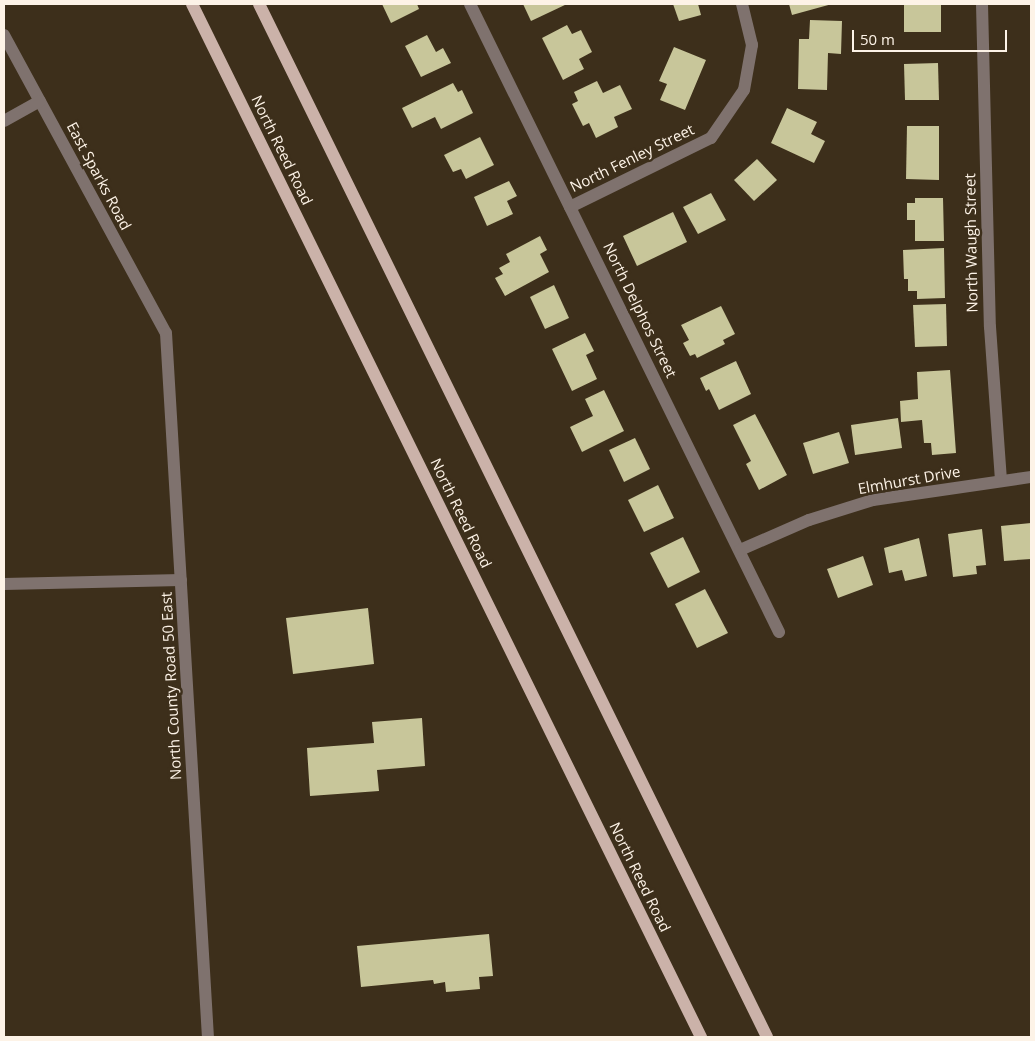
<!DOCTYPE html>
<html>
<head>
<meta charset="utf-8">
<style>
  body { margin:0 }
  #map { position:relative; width:1035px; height:1041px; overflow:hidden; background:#3d2f1b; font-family:"Open Sans",sans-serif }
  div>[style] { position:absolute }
  .building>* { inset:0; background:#c8c69a }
  .minor>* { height:12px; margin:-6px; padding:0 6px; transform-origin:6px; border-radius:6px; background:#7f726e }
  .major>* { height:12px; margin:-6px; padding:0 6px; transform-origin:6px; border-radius:6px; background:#cbb2a9 }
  span { translate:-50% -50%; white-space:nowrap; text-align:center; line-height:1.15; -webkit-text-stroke:5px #3d2f1b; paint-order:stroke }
  .street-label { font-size:15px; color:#fdf3e7 }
  .frame { position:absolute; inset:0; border:5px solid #fdf3e7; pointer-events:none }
  .scale { position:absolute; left:852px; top:30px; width:155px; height:22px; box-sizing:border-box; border:2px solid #fdf3e7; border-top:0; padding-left:6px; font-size:15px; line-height:18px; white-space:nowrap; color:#fdf3e7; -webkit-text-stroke:4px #3d2f1b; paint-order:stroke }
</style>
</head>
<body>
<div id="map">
  <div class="building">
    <div style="clip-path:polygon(382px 4px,417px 4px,419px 9px,391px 23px)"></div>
    <div style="clip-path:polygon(523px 4px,567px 4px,531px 21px)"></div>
    <div style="clip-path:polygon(673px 4px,698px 4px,701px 15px,679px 21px)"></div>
    <div style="clip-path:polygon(789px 4px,832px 4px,792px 15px)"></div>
    <div style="clip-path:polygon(904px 4px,941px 4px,941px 32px,904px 32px)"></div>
    <div style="clip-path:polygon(810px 20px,842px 21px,841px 54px,828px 53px,827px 90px,798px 89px,799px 39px,809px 39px)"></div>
    <div style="clip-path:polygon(567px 25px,572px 34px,581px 30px,592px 52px,579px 59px,584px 69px,563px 80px,542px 38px)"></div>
    <div style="clip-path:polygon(427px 35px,436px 52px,443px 48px,451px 63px,421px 77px,405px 46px)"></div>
    <div style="clip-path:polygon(674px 47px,706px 60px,685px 110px,660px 100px,667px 84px,659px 81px)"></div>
    <div style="clip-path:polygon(938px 63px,939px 100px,905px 100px,904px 64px)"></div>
    <div style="clip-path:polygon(597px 81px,603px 93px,620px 85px,632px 109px,614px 117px,618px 127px,596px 138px,589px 123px,583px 126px,572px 104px,578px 101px,574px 92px)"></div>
    <div style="clip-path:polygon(453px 83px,458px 92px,462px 90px,473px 113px,441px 129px,435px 117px,412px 128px,402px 108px)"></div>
    <div style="clip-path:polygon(787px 108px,817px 122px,811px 134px,825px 141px,814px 163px,771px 143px)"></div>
    <div style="clip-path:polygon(907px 126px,939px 126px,939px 180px,906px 179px)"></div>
    <div style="clip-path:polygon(480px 137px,494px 165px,466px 179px,461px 169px,453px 172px,444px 155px)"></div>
    <div style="clip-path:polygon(757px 159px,777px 180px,754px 201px,734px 180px)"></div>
    <div style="clip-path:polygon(509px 181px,517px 196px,507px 201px,513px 214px,487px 226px,474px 197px)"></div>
    <div style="clip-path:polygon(711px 193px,726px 220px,698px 234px,683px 207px)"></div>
    <div style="clip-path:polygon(915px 198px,943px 198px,944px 241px,915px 241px,915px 220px,907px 220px,907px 203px,915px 203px)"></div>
    <div style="clip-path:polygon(673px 212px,687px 242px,637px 266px,623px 236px)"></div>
    <div style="clip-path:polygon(540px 236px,547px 250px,540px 254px,549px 272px,505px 296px,495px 278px,503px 274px,499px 268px,510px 262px,506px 254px)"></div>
    <div style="clip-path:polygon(944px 248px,945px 298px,917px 299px,917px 291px,908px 291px,908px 279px,904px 279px,903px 250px)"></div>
    <div style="clip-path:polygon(554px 285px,569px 318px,545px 329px,530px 297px)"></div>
    <div style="clip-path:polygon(946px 304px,947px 346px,915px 347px,913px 305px)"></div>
    <div style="clip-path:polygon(721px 306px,735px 334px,723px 340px,725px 344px,697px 358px,695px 354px,690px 356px,683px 343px,689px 340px,681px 325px)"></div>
    <div style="clip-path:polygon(585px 333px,594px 351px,586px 355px,597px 379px,572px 391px,552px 349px)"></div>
    <div style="clip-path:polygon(736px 361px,751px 394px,719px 410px,709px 389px,706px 391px,700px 378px)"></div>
    <div style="clip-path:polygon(950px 370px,956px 453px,932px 455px,931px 443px,924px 443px,922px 420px,901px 422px,900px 401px,918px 399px,917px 372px)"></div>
    <div style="clip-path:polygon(604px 390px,624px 431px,582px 452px,570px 427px,593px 416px,585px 399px)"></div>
    <div style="clip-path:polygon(755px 414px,787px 475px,759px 490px,746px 464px,751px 461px,733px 425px)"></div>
    <div style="clip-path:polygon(898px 418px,902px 448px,855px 455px,851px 425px)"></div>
    <div style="clip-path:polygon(839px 432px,849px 463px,813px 474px,803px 443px)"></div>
    <div style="clip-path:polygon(635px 438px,650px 469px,624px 482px,609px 450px)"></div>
    <div style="clip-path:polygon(658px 485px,674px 518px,644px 532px,628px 500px)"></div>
    <div style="clip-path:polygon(1031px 523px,1031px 559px,1004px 561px,1001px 526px)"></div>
    <div style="clip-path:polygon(982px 529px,986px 565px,976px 566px,977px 574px,953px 577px,948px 534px)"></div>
    <div style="clip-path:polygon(683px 537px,700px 572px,668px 588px,650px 553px)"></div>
    <div style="clip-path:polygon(919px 538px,927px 576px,905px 581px,902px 570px,889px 573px,884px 548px)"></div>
    <div style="clip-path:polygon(863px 556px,873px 585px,838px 598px,827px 569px)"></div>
    <div style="clip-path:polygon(705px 589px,728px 633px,697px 648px,675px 604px)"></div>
    <div style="clip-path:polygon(368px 608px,374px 664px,293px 674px,286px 618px)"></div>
    <div style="clip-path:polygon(422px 718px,425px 766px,377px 770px,379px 791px,310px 796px,307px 748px,374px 743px,372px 722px)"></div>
    <div style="clip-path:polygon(489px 934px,493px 976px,479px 977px,480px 989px,446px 992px,445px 982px,434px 984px,433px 980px,361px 987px,357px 946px)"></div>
  </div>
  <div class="minor">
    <div style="left:470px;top:4px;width:700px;rotate:63.8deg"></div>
    <div style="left:982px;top:4px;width:323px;rotate:88.6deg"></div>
    <div style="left:990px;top:327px;width:153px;rotate:85.9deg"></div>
    <div style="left:4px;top:35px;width:339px;rotate:61.5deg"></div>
    <div style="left:166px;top:333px;width:705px;rotate:86.59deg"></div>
    <div style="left:4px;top:121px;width:41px;rotate:-29.1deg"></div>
    <div style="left:570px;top:207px;width:157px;rotate:-26.1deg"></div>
    <div style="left:711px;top:138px;width:58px;rotate:-55.5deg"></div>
    <div style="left:744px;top:90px;width:46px;rotate:-79.9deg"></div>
    <div style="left:752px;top:45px;width:42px;rotate:-103.7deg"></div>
    <div style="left:740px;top:550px;width:75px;rotate:-23.5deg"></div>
    <div style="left:809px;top:520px;width:67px;rotate:-17.4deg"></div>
    <div style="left:873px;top:500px;width:160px;rotate:-8.3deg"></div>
    <div style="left:4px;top:584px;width:177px;rotate:-1.3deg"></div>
  </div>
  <div class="major">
    <div style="left:192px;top:4px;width:1152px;rotate:63.77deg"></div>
    <div style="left:259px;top:4px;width:1151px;rotate:63.81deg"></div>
  </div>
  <div class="street-label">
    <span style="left:282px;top:150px;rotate:64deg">North Reed Road</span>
    <span style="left:632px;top:158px;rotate:-26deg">North Fenley Street</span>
    <span style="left:99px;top:176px;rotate:62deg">East Sparks Road</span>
    <span style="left:971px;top:243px;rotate:-91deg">North Waugh Street</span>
    <span style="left:640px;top:310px;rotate:64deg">North Delphos Street</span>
    <span style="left:909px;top:480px;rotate:-10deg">Elmhurst Drive</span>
    <span style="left:461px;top:513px;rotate:64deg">North Reed Road</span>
    <span style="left:171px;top:686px;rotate:-93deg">North County Road 50 East</span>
    <span style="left:640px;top:877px;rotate:64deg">North Reed Road</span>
  </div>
  <div class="frame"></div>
  <div class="scale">50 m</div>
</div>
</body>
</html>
